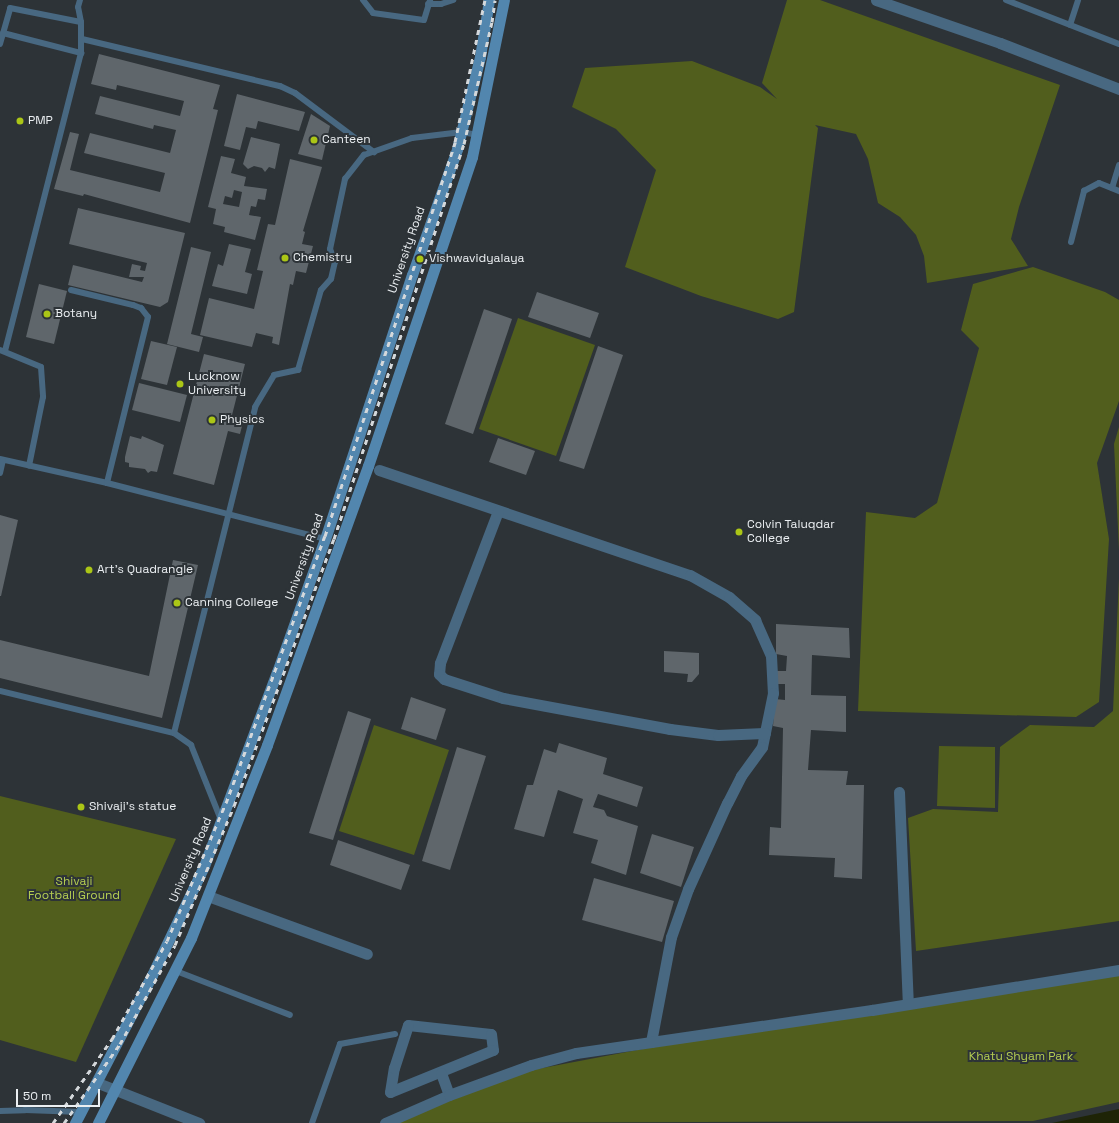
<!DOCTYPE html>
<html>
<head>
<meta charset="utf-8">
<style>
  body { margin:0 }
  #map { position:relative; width:1119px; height:1123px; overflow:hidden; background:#2d3337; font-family:"Space Grotesk",sans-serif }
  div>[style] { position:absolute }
  .green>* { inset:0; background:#515e1d }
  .water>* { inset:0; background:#1e2406 }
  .building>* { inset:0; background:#5f666b }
  .service>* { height:6px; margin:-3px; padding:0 3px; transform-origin:3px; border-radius:3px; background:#486881 }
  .minor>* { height:11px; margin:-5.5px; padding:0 5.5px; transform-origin:5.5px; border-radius:5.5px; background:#486881 }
  .tertiary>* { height:11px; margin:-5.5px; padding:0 5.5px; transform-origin:5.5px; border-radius:5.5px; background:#486881 }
  .secondary>* { height:11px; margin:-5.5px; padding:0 5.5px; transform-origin:5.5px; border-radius:5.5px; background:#5286ae }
  .rail>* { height:3px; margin-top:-1.5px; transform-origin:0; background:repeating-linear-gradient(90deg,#d4d8db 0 5px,transparent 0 10px) }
  .dots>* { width:11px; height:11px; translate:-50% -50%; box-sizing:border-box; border:2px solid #2d3337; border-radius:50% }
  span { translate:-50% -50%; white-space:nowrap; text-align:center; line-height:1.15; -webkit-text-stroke:4px #2d3337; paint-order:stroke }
  .poi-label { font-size:12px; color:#ebeff2 }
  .left { translate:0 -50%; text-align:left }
  .street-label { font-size:12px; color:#ebeff2 }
  .park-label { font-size:12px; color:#b5ce51 }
  .scale { position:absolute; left:16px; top:1089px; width:84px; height:18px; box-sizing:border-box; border:2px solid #ebeff2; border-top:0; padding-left:5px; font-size:12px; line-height:14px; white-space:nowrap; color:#ebeff2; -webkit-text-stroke:3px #2d3337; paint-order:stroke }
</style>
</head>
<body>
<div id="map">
  <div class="green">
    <div style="clip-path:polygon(787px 0,820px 0,1060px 85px,1019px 207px,1011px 239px,1028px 266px,927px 283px,924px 256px,916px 235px,900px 217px,878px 203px,868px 159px,856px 134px,815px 125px,818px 128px,794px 312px,778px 319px,701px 296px,625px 267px,656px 170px,616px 129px,572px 107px,585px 68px,692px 61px,760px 87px,777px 99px,762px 83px)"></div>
    <div style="clip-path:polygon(1033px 267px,1105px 292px,1119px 300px,1119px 401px,1097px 463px,1109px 539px,1099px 702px,1076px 717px,858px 711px,866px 512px,915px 518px,937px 503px,979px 348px,961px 330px,973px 284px)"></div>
    <div style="clip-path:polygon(518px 318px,595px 345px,556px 456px,479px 429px)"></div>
    <div style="clip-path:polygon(1119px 427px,1119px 550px,1114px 444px)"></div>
    <div style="clip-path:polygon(1119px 578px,1119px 921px,916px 951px,908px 818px,933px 809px,998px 812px,1000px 747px,1030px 725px,1094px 727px,1113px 711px)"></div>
    <div style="clip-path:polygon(374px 725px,449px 750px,414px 855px,339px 831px)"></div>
    <div style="clip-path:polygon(939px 746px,995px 747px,995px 808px,937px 806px)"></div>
    <div style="clip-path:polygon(0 796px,176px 839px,76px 1062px,0 1040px)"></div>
    <div style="clip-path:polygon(1119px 973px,1119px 1102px,1033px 1121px,399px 1123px,465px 1093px,532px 1070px,653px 1047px)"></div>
  </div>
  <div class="water">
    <div style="clip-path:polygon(1119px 1109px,1119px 1123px,1052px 1123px)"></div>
  </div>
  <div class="building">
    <div style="clip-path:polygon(99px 54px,220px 85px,213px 109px,218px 110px,190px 223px,84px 194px,83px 196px,54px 189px,70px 132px,79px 134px,70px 170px,160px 192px,165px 173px,84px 153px,90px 133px,170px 153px,176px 130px,154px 125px,153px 129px,95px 114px,100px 96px,180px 116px,184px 101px,117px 85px,116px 90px,91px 84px)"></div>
    <div style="clip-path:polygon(237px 94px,305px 112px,299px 131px,258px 121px,256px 129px,246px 127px,240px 150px,224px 146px)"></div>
    <div style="clip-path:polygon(311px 114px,330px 126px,322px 160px,298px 154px)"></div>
    <div style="clip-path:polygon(251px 137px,280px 144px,275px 169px,269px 167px,265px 172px,262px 168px,254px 166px,248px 169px,243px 164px)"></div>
    <div style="clip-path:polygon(evenodd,221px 156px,235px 159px,231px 173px,246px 177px,244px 186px,267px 189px,265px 200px,258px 199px,256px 207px,251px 206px,249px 215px,261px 217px,255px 240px,224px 232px,225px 227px,213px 224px,216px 209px,208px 207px,221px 156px,234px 190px,242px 192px,239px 207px,223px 204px,225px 196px,232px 198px,234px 190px)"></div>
    <div style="clip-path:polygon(290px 159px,322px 167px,303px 231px,305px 232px,302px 244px,313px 246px,306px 273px,296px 271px,293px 285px,290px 284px,279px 345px,272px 343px,273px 337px,256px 333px,252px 347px,200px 335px,209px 298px,254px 309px,263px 271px,257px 270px,268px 224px,275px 225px)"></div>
    <div style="clip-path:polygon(78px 208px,185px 233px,168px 302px,160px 307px,68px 285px,73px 265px,142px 282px,144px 277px,129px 277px,132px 264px,141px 266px,140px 270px,145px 271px,147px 263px,69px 244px)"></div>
    <div style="clip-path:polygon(229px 244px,251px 249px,245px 272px,252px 274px,247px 294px,212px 286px,218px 264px,223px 266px)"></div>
    <div style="clip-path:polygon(191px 247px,211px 252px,191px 334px,203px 337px,199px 352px,167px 344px)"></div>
    <div style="clip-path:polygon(39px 284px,67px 291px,54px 344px,26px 337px)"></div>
    <div style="clip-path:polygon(537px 292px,599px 313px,590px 338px,528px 317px)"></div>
    <div style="clip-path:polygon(484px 309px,512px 319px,473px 434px,445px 424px)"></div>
    <div style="clip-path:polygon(151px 341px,177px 347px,167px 385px,141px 379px)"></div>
    <div style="clip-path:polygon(598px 346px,623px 355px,584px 469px,559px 461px)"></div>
    <div style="clip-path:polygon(204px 354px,245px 364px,231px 419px,243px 422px,240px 434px,228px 431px,214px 485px,173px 474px)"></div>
    <div style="clip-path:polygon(139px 383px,187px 395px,180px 422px,132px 410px)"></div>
    <div style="clip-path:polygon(130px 436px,141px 439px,142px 436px,164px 445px,157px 472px,151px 471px,148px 473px,145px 469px,129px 467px,129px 463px,125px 462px,125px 457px)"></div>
    <div style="clip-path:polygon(498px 438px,535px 451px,526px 475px,489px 462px)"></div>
    <div style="clip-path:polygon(0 515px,18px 520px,1px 596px,0 596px)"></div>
    <div style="clip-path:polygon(173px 560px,198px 565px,162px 718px,0 678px,0 640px,149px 676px)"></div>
    <div style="clip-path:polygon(776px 624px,849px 628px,850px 658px,812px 655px,811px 695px,846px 696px,846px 732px,811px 730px,808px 770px,848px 771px,846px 785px,864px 785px,862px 879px,834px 877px,835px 858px,769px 855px,770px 827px,781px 828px,783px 728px,773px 726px,775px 699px,785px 700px,785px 684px,776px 684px,776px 671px,786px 671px,787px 656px,776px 654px)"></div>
    <div style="clip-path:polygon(664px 651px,699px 653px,699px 674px,692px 682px,687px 682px,688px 674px,664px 672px)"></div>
    <div style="clip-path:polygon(411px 697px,446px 709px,436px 740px,401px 729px)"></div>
    <div style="clip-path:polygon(348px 711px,371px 719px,333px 840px,309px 833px)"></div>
    <div style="clip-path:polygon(559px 743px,607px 758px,603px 774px,643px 787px,637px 807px,598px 794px,593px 807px,604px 810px,607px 816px,638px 826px,626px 875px,591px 863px,598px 840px,573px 833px,583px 799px,558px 790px,544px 837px,514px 829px,527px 785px,533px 785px,544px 749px,556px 753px)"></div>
    <div style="clip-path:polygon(457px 747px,486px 756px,450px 870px,422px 861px)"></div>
    <div style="clip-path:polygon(652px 834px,694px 847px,681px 887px,640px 873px)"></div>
    <div style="clip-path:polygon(338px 840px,410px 865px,401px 890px,330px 865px)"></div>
    <div style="clip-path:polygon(594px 878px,674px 901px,662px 942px,582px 920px)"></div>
  </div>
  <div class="service">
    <div style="left:363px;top:0;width:16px;rotate:52deg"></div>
    <div style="left:373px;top:13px;width:51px;rotate:7.8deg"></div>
    <div style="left:424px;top:20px;width:21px;rotate:-73deg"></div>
    <div style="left:1006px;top:0;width:121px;rotate:21.3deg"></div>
    <div style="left:428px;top:4px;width:13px"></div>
    <div style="left:441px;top:4px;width:13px;rotate:-18deg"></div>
    <div style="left:1070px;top:25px;width:26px;rotate:-72deg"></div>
    <div style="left:3px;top:33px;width:81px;rotate:14.4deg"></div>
    <div style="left:82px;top:39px;width:204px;rotate:13.4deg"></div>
    <div style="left:280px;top:86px;width:17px;rotate:25deg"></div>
    <div style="left:295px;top:93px;width:99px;rotate:36.8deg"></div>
    <div style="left:0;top:44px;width:37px;rotate:-74deg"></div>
    <div style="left:10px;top:8px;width:72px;rotate:11.2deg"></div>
    <div style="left:1112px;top:188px;width:24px;rotate:-73deg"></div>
    <div style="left:1071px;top:242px;width:53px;rotate:-75.7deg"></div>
    <div style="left:1084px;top:191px;width:17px;rotate:-28deg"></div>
    <div style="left:1099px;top:183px;width:22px;rotate:22deg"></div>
    <div style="left:71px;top:290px;width:64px;rotate:13.6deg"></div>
    <div style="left:133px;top:305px;width:9px;rotate:21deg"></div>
    <div style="left:141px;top:308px;width:11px;rotate:52deg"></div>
    <div style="left:148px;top:317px;width:171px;rotate:103.9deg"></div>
    <div style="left:0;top:350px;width:44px;rotate:22.5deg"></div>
    <div style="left:41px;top:367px;width:30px;rotate:86deg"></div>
    <div style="left:43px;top:397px;width:70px;rotate:101.5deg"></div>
    <div style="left:5px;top:351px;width:308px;rotate:-75.7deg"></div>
    <div style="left:81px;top:53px;width:31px;rotate:-90deg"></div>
    <div style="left:81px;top:22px;width:15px;rotate:-101deg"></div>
    <div style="left:78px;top:7px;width:7px;rotate:-74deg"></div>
    <div style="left:0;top:459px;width:110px;rotate:12.6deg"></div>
    <div style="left:107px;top:483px;width:225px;rotate:14.4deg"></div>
    <div style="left:0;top:473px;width:13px;rotate:-77deg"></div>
    <div style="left:0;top:691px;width:179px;rotate:13.6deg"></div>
    <div style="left:174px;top:733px;width:21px;rotate:35deg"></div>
    <div style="left:191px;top:745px;width:81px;rotate:68.2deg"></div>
    <div style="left:174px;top:733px;width:336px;rotate:-76deg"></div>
    <div style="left:255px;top:407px;width:37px;rotate:-59deg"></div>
    <div style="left:274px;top:375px;width:25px;rotate:-12deg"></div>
    <div style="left:298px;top:370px;width:83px;rotate:-74deg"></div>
    <div style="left:321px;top:290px;width:15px;rotate:-48deg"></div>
    <div style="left:331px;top:279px;width:17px;rotate:-77deg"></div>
    <div style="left:335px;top:262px;width:14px;rotate:-111deg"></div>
    <div style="left:330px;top:249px;width:72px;rotate:-77.9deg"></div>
    <div style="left:345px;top:179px;width:31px;rotate:-52deg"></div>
    <div style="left:364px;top:155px;width:51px;rotate:-19.5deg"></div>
    <div style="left:412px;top:138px;width:50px;rotate:-6.8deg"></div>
    <div style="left:462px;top:132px;width:15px;rotate:11deg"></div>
    <div style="left:176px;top:971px;width:122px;rotate:21.1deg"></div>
    <div style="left:0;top:1111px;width:25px;rotate:-2deg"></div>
    <div style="left:25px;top:1110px;width:57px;rotate:2deg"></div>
    <div style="left:312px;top:1123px;width:84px;rotate:-70.5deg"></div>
    <div style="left:340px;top:1044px;width:56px;rotate:-10.3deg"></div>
  </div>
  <div class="minor">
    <div style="left:876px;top:0;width:131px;rotate:19.1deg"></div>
    <div style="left:1000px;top:43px;width:128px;rotate:21.1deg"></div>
    <div style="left:379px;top:470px;width:328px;rotate:18.7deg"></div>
    <div style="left:690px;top:575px;width:45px;rotate:29.4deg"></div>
    <div style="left:729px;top:597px;width:35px;rotate:41deg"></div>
    <div style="left:755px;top:620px;width:39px;rotate:66deg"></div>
    <div style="left:771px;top:656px;width:37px;rotate:87deg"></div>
    <div style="left:773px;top:693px;width:55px;rotate:101.5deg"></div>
    <div style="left:762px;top:747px;width:36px;rotate:126deg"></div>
    <div style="left:741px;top:776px;width:30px;rotate:117deg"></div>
    <div style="left:727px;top:803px;width:94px;rotate:114.4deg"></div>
    <div style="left:688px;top:889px;width:51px;rotate:109.5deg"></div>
    <div style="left:671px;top:937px;width:107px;rotate:100.8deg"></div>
    <div style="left:498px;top:511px;width:163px;rotate:110.9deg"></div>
    <div style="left:440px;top:663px;width:11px;rotate:95deg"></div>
    <div style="left:439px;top:674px;width:7px;rotate:45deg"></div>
    <div style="left:444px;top:679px;width:62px;rotate:17.9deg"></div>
    <div style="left:503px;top:698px;width:170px;rotate:10.5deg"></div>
    <div style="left:670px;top:729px;width:48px;rotate:7.1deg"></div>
    <div style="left:718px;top:735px;width:47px;rotate:-2.4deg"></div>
    <div style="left:899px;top:792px;width:212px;rotate:87.6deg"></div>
    <div style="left:208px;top:896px;width:169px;rotate:20deg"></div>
    <div style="left:408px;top:1025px;width:83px;rotate:6.2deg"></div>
    <div style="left:491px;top:1034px;width:16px;rotate:83deg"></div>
    <div style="left:493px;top:1050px;width:111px;rotate:157.8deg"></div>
    <div style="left:390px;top:1092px;width:24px;rotate:-81deg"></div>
    <div style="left:394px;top:1068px;width:45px;rotate:-72deg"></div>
    <div style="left:441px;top:1073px;width:23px;rotate:70deg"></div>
  </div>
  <div class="tertiary">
    <div style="left:98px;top:1083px;width:109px;rotate:21.6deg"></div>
    <div style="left:385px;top:1123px;width:70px;rotate:-23.6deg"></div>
    <div style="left:449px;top:1095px;width:87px;rotate:-20.1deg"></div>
    <div style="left:531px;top:1065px;width:47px;rotate:-14.9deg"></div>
    <div style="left:576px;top:1053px;width:299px;rotate:-8.3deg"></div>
    <div style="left:872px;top:1010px;width:250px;rotate:-9.2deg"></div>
  </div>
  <div class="secondary">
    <div style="left:75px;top:1123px;width:167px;rotate:-62.5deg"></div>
    <div style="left:152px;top:975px;width:121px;rotate:-64.5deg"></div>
    <div style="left:204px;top:866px;width:207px;rotate:-69.4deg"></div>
    <div style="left:277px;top:672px;width:141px;rotate:-70.2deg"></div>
    <div style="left:325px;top:539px;width:278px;rotate:-71.8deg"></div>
    <div style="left:412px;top:275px;width:134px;rotate:-70.3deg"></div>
    <div style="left:457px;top:149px;width:95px;rotate:-76deg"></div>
    <div style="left:480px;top:57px;width:58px;rotate:-81deg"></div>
    <div style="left:98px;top:1123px;width:207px;rotate:-63.3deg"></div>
    <div style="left:191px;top:938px;width:207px;rotate:-68.5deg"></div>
    <div style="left:267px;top:745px;width:297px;rotate:-70.1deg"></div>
    <div style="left:368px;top:466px;width:326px;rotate:-71.4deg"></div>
    <div style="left:472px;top:157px;width:160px;rotate:-78.5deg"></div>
  </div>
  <div class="rail">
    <div style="left:53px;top:1123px;width:103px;rotate:-54.9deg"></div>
    <div style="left:112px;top:1039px;width:112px;rotate:-60.7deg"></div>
    <div style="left:167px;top:941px;width:150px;rotate:-66.9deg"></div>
    <div style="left:226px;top:803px;width:285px;rotate:-69.7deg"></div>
    <div style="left:325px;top:536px;width:415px;rotate:-71.7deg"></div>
    <div style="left:455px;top:142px;width:145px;rotate:-78.1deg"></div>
    <div style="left:64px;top:1123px;width:97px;rotate:-54.7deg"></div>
    <div style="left:120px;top:1044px;width:113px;rotate:-60.9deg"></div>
    <div style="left:175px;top:945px;width:151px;rotate:-67deg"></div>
    <div style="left:234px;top:806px;width:285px;rotate:-69.5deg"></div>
    <div style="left:334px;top:539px;width:416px;rotate:-71.8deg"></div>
    <div style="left:464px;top:144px;width:125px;rotate:-77.1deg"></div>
    <div style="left:492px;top:22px;width:22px;rotate:-82deg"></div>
  </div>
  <div class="dots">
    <div style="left:20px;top:121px;background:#abc616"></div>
    <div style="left:314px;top:140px;background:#abc616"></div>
    <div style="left:285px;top:258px;background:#abc616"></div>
    <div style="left:420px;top:259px;background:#abc616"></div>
    <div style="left:47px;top:314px;background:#abc616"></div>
    <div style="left:180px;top:384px;background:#abc616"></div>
    <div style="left:212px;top:420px;background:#abc616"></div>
    <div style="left:739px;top:532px;background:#abc616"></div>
    <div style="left:89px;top:570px;background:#abc616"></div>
    <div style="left:177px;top:603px;background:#abc616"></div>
    <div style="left:81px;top:807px;background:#abc616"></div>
  </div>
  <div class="poi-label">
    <span class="left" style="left:28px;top:121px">PMP</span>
    <span class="left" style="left:322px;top:140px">Canteen</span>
    <span class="left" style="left:293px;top:258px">Chemistry</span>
    <span class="left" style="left:429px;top:259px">Vishwavidyalaya</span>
    <span class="left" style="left:55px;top:314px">Botany</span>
    <span class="left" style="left:188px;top:384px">Lucknow<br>University</span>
    <span class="left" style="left:220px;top:420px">Physics</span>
    <span class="left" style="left:747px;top:532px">Colvin Taluqdar<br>College</span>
    <span class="left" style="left:97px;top:570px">Art's Quadrangle</span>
    <span class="left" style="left:185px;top:603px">Canning College</span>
    <span class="left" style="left:89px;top:807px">Shivaji's statue</span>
  </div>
  <div class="street-label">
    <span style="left:407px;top:250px;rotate:-71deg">University Road</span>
    <span style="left:305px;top:557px;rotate:-70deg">University Road</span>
    <span style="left:191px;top:860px;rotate:-67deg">University Road</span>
  </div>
  <div class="park-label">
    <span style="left:74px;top:889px">Shivaji<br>Football Ground</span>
    <span style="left:1021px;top:1057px">Khatu Shyam Park</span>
  </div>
  <div class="scale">50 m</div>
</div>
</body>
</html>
